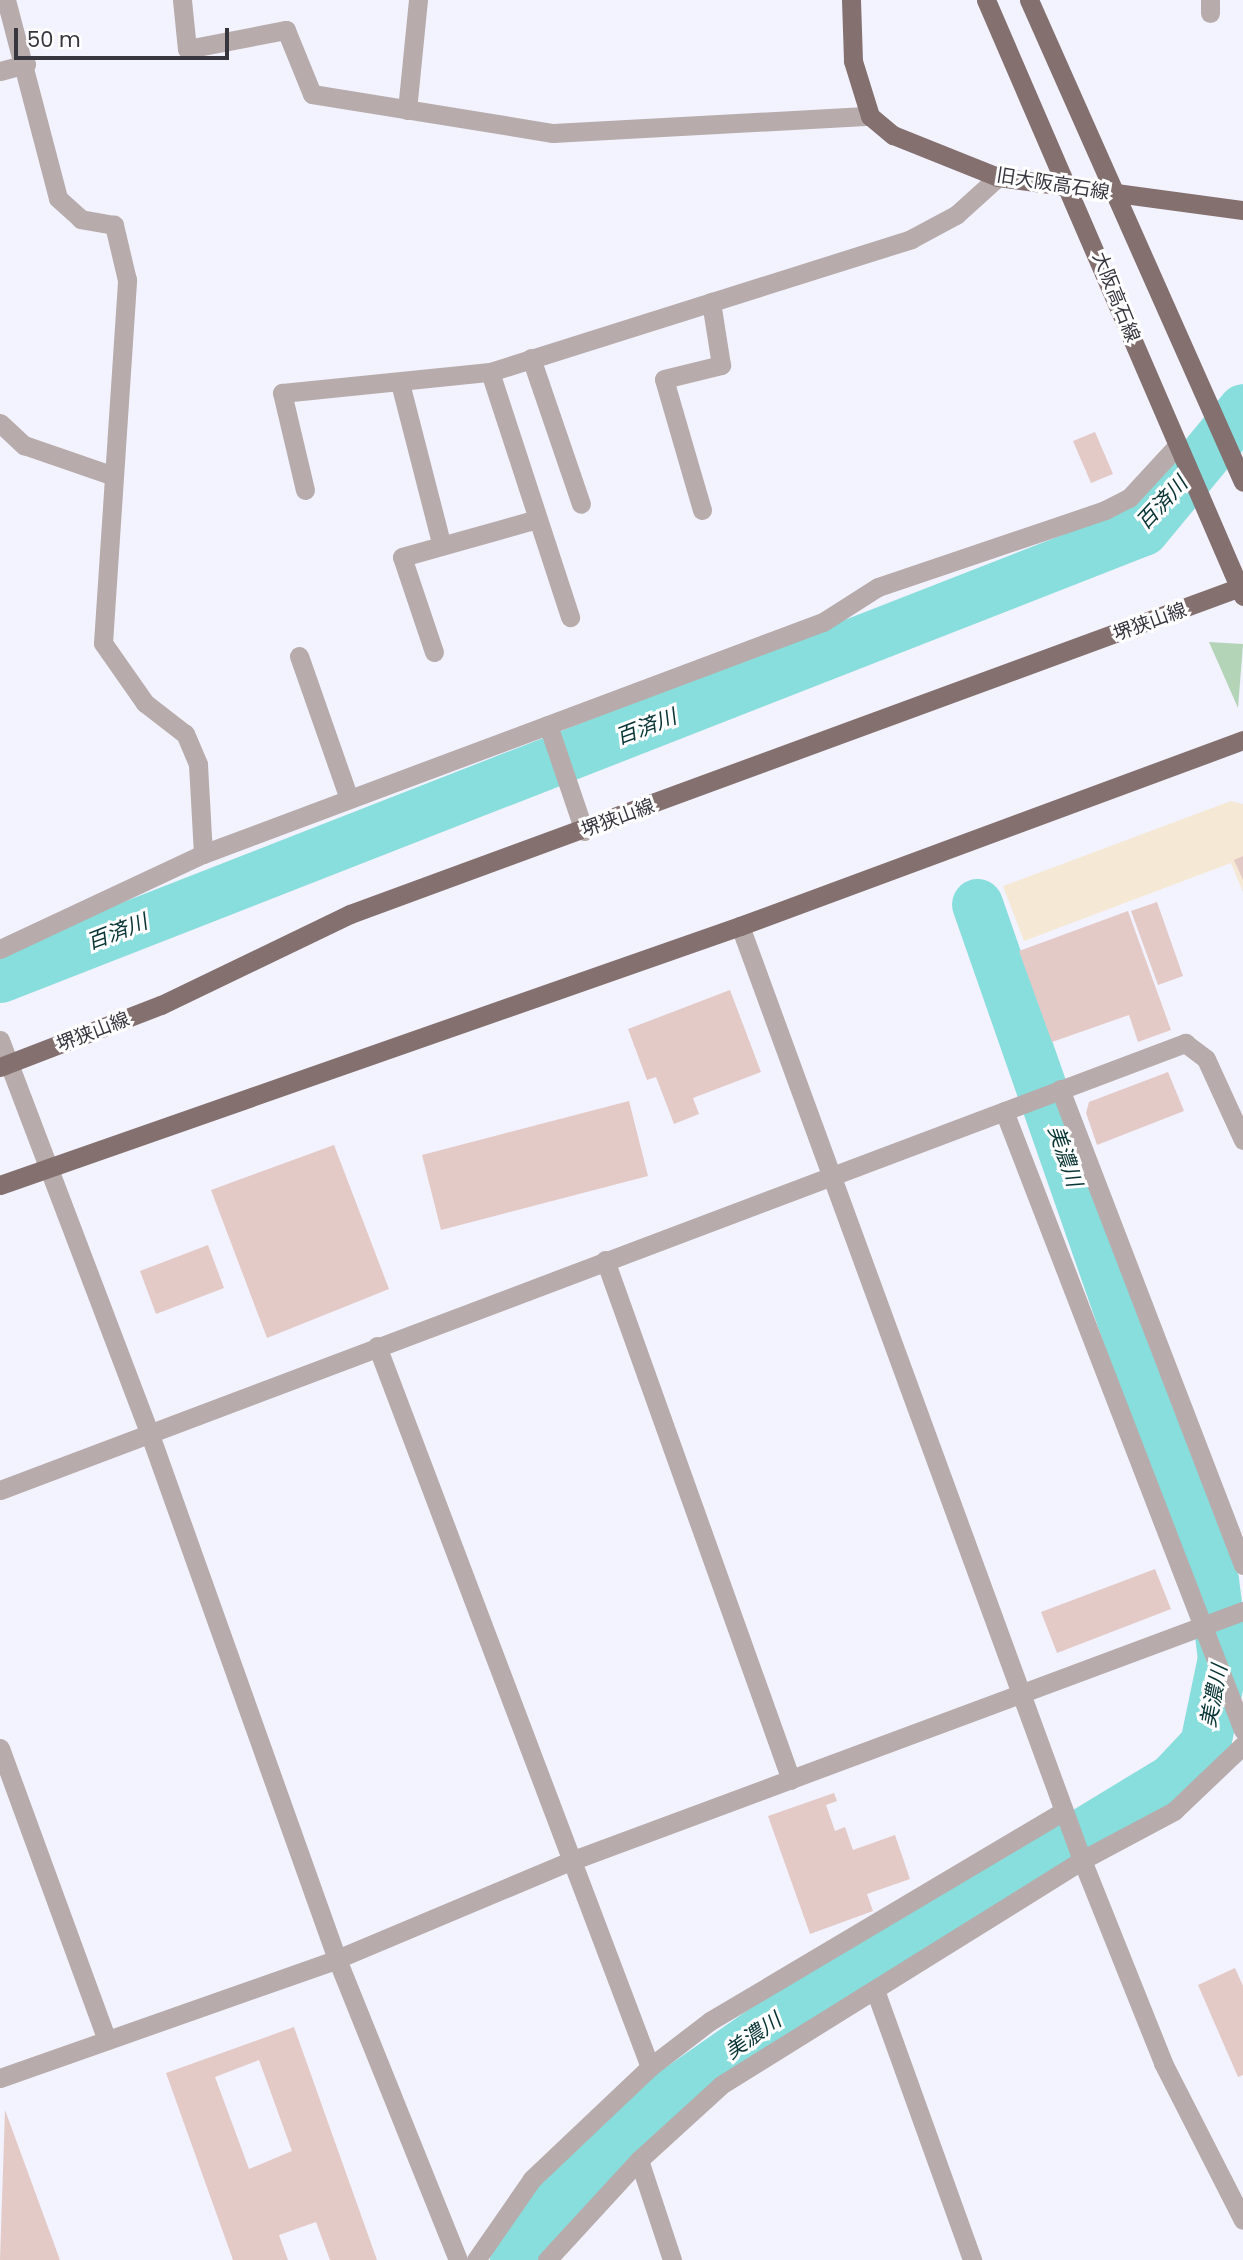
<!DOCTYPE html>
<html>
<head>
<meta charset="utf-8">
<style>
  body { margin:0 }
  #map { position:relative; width:1243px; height:2260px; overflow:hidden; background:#f3f2ff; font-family:Poppins,"Noto Sans JP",sans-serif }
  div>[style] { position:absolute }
  .commercial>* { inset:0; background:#f5e8d4 }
  .green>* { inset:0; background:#b4d4b7 }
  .river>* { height:51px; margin:-25.5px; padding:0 25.5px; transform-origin:25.5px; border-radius:25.5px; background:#8dd }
  .building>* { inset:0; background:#e4cac6 }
  .minor>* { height:19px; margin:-9.5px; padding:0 9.5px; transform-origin:9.5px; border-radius:9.5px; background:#b7acab }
  .tertiary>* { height:19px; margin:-9.5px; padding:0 9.5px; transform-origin:9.5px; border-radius:9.5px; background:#b7acab }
  .primary>* { height:19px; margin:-9.5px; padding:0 9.5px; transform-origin:9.5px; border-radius:9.5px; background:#84716f }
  span { translate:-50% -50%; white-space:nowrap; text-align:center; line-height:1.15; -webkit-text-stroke:6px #fff; paint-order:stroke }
  .street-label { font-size:19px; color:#37363e }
  .water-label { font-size:21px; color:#093434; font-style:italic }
  .scale { position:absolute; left:14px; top:28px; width:215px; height:32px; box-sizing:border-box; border:4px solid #37363e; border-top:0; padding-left:9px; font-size:21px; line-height:24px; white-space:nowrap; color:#37363e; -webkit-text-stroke:5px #fff; paint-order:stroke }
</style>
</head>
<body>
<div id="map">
  <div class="commercial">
    <div style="clip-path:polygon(1231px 801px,1243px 804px,1243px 892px,1231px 863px,1024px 941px,1003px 886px)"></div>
  </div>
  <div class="green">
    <div style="clip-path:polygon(1209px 642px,1243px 644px,1238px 708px)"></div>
  </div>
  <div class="river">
    <div style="left:0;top:977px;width:1227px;rotate:-21.36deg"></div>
    <div style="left:1143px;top:530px;width:157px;rotate:-50.4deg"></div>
    <div style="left:515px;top:2260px;width:69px;rotate:-54.5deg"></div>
    <div style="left:555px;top:2204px;width:151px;rotate:-43.9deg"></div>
    <div style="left:664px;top:2099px;width:150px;rotate:-35deg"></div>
    <div style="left:787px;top:2013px;width:452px;rotate:-31.3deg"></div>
    <div style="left:1173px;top:1778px;width:47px;rotate:-46.7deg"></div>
    <div style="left:1205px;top:1744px;width:88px;rotate:-78.2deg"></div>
    <div style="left:1223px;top:1658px;width:79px;rotate:-97.3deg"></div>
    <div style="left:1213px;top:1580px;width:716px;rotate:-109.24deg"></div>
  </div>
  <div class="building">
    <div style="clip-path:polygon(1095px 432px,1113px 474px,1091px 483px,1073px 441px)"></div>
    <div style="clip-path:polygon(1243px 856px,1243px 880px,1234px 860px)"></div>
    <div style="clip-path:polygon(1157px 902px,1183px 976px,1158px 985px,1131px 911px)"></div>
    <div style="clip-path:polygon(1128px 911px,1171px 1030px,1138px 1042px,1129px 1015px,1052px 1042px,1019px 951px)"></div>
    <div style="clip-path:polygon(730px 990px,761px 1072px,693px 1098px,699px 1114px,674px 1124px,656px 1077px,647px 1080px,628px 1029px)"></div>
    <div style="clip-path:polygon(1168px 1072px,1184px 1111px,1097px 1145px,1086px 1113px,1089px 1102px)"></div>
    <div style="clip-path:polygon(629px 1101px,648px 1176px,441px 1230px,422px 1155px)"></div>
    <div style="clip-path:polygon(334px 1145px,389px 1289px,267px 1338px,211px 1190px)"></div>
    <div style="clip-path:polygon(208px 1245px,224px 1288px,156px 1314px,140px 1271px)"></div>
    <div style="clip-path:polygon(1155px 1569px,1171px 1609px,1057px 1653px,1041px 1612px)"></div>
    <div style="clip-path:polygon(834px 1793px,837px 1801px,826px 1805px,835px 1831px,845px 1827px,853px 1850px,895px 1835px,910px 1879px,867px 1894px,873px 1911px,810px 1934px,768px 1816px)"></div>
    <div style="clip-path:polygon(1235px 1968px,1243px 1986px,1243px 2075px,1238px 2077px,1198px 1985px)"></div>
    <div style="clip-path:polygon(evenodd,294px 2027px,377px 2260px,330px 2260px,316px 2222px,279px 2235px,288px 2260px,233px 2260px,166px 2073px,294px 2027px,259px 2060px,292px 2151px,249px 2169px,215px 2077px,259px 2060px)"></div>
    <div style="clip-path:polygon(5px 2110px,60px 2260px,0 2260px)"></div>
  </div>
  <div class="minor">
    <div style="left:182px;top:0;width:49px;rotate:84.2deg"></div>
    <div style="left:187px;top:49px;width:101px;rotate:-10.9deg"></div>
    <div style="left:286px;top:30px;width:69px;rotate:67.9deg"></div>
    <div style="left:312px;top:94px;width:244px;rotate:9.2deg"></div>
    <div style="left:553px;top:133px;width:317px;rotate:-3.1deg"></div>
    <div style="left:1210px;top:13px;width:13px;rotate:-90deg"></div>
    <div style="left:0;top:71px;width:27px;rotate:-15deg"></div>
    <div style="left:407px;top:110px;width:111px;rotate:-84.3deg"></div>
    <div style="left:531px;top:358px;width:154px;rotate:71.1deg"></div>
    <div style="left:490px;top:372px;width:258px;rotate:71.9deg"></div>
    <div style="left:400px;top:383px;width:168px;rotate:75.6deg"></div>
    <div style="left:0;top:423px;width:33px;rotate:43deg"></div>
    <div style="left:24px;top:445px;width:95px;rotate:19deg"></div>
    <div style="left:305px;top:490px;width:100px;rotate:-103.3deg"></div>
    <div style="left:282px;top:393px;width:209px;rotate:-5.8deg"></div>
    <div style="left:490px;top:372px;width:442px;rotate:-17.5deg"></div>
    <div style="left:911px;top:239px;width:51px;rotate:-28.1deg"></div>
    <div style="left:956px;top:215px;width:57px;rotate:-42.1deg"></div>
    <div style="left:702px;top:510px;width:136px;rotate:-106.2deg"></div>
    <div style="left:664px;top:379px;width:59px;rotate:-13.8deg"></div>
    <div style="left:721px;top:365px;width:64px;rotate:-99deg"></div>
    <div style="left:434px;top:652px;width:100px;rotate:-108.6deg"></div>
    <div style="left:402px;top:557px;width:140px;rotate:-15.7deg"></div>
    <div style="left:299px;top:656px;width:151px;rotate:70.7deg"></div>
    <div style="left:548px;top:725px;width:112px;rotate:71.2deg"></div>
    <div style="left:203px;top:854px;width:662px;rotate:-20.52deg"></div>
    <div style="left:823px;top:622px;width:65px;rotate:-32.5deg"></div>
    <div style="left:878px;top:587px;width:240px;rotate:-18.7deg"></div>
    <div style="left:1105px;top:510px;width:27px;rotate:-27deg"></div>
    <div style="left:1129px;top:498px;width:69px;rotate:-47.3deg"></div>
    <div style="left:740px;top:926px;width:995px;rotate:69.89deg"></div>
    <div style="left:1082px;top:1860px;width:219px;rotate:68.2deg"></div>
    <div style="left:1163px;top:2063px;width:176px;rotate:63deg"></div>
    <div style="left:0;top:949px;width:224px;rotate:-25.1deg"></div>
    <div style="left:203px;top:854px;width:90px;rotate:-93.2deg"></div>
    <div style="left:198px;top:764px;width:33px;rotate:-113deg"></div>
    <div style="left:185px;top:734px;width:51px;rotate:-142.2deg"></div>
    <div style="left:145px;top:703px;width:73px;rotate:-125deg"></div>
    <div style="left:103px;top:643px;width:364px;rotate:-86.2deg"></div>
    <div style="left:127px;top:280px;width:57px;rotate:-103.3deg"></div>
    <div style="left:114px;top:225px;width:34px;rotate:-170deg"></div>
    <div style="left:81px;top:219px;width:31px;rotate:-138deg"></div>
    <div style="left:58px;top:198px;width:205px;rotate:-104.7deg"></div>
    <div style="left:0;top:1040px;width:419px;rotate:69.2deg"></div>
    <div style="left:149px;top:1432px;width:560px;rotate:70.37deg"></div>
    <div style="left:337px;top:1959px;width:324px;rotate:68.1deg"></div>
    <div style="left:1060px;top:1089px;width:510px;rotate:68.97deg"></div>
    <div style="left:1004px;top:1111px;width:664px;rotate:68.89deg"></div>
    <div style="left:605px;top:1260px;width:552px;rotate:70.32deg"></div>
    <div style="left:377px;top:1346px;width:771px;rotate:69.26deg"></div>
    <div style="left:0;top:1490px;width:1267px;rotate:-20.67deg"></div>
    <div style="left:1185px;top:1043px;width:26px;rotate:37deg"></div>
    <div style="left:1206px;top:1059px;width:89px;rotate:65.4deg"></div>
    <div style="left:0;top:1748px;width:311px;rotate:69.9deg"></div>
    <div style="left:875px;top:1990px;width:287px;rotate:70.2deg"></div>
    <div style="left:639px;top:2160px;width:105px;rotate:71.7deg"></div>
    <div style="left:476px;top:2260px;width:98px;rotate:-55.3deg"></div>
    <div style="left:532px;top:2179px;width:163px;rotate:-43.5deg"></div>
    <div style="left:650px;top:2067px;width:76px;rotate:-37.5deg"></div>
    <div style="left:710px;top:2021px;width:411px;rotate:-30.7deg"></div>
    <div style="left:547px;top:2260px;width:136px;rotate:-47.4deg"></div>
    <div style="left:639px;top:2160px;width:111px;rotate:-42.4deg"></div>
    <div style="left:721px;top:2085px;width:425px;rotate:-31.9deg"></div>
    <div style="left:1082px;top:1860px;width:104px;rotate:-28deg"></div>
    <div style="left:1174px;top:1811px;width:95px;rotate:-43.7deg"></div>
  </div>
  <div class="tertiary">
    <div style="left:0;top:2078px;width:357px;rotate:-19.4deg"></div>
    <div style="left:337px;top:1959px;width:251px;rotate:-22.8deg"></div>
    <div style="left:568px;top:1862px;width:720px;rotate:-20.4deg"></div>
  </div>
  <div class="primary">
    <div style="left:851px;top:0;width:61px;rotate:88.1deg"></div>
    <div style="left:853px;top:61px;width:58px;rotate:72.8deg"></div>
    <div style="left:870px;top:116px;width:30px;rotate:40deg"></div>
    <div style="left:893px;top:135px;width:113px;rotate:21.8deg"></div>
    <div style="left:998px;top:177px;width:247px;rotate:7.7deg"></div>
    <div style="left:986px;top:0;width:649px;rotate:66.67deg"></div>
    <div style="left:1029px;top:0;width:527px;rotate:66.06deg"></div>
    <div style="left:0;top:1067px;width:173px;rotate:-21.1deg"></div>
    <div style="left:161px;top:1005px;width:210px;rotate:-25.7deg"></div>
    <div style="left:350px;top:914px;width:951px;rotate:-20.17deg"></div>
    <div style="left:0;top:1185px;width:784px;rotate:-19.29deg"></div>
    <div style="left:740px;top:926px;width:536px;rotate:-20.29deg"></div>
  </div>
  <div class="street-label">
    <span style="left:1053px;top:184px;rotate:9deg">旧大阪高石線</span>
    <span style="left:1116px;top:297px;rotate:68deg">大阪高石線</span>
    <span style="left:1150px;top:622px;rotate:-20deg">堺狭山線</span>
    <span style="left:618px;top:818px;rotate:-20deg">堺狭山線</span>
    <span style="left:93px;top:1032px;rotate:-21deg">堺狭山線</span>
  </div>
  <div class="water-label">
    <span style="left:1162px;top:503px;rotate:-47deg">百済川</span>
    <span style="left:646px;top:727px;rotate:-21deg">百済川</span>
    <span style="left:117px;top:932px;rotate:-21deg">百済川</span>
    <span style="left:1065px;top:1156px;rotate:71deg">美濃川</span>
    <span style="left:1214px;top:1696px;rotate:-79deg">美濃川</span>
    <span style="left:753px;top:2036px;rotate:-35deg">美濃川</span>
  </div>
  <div class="scale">50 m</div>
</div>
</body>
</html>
